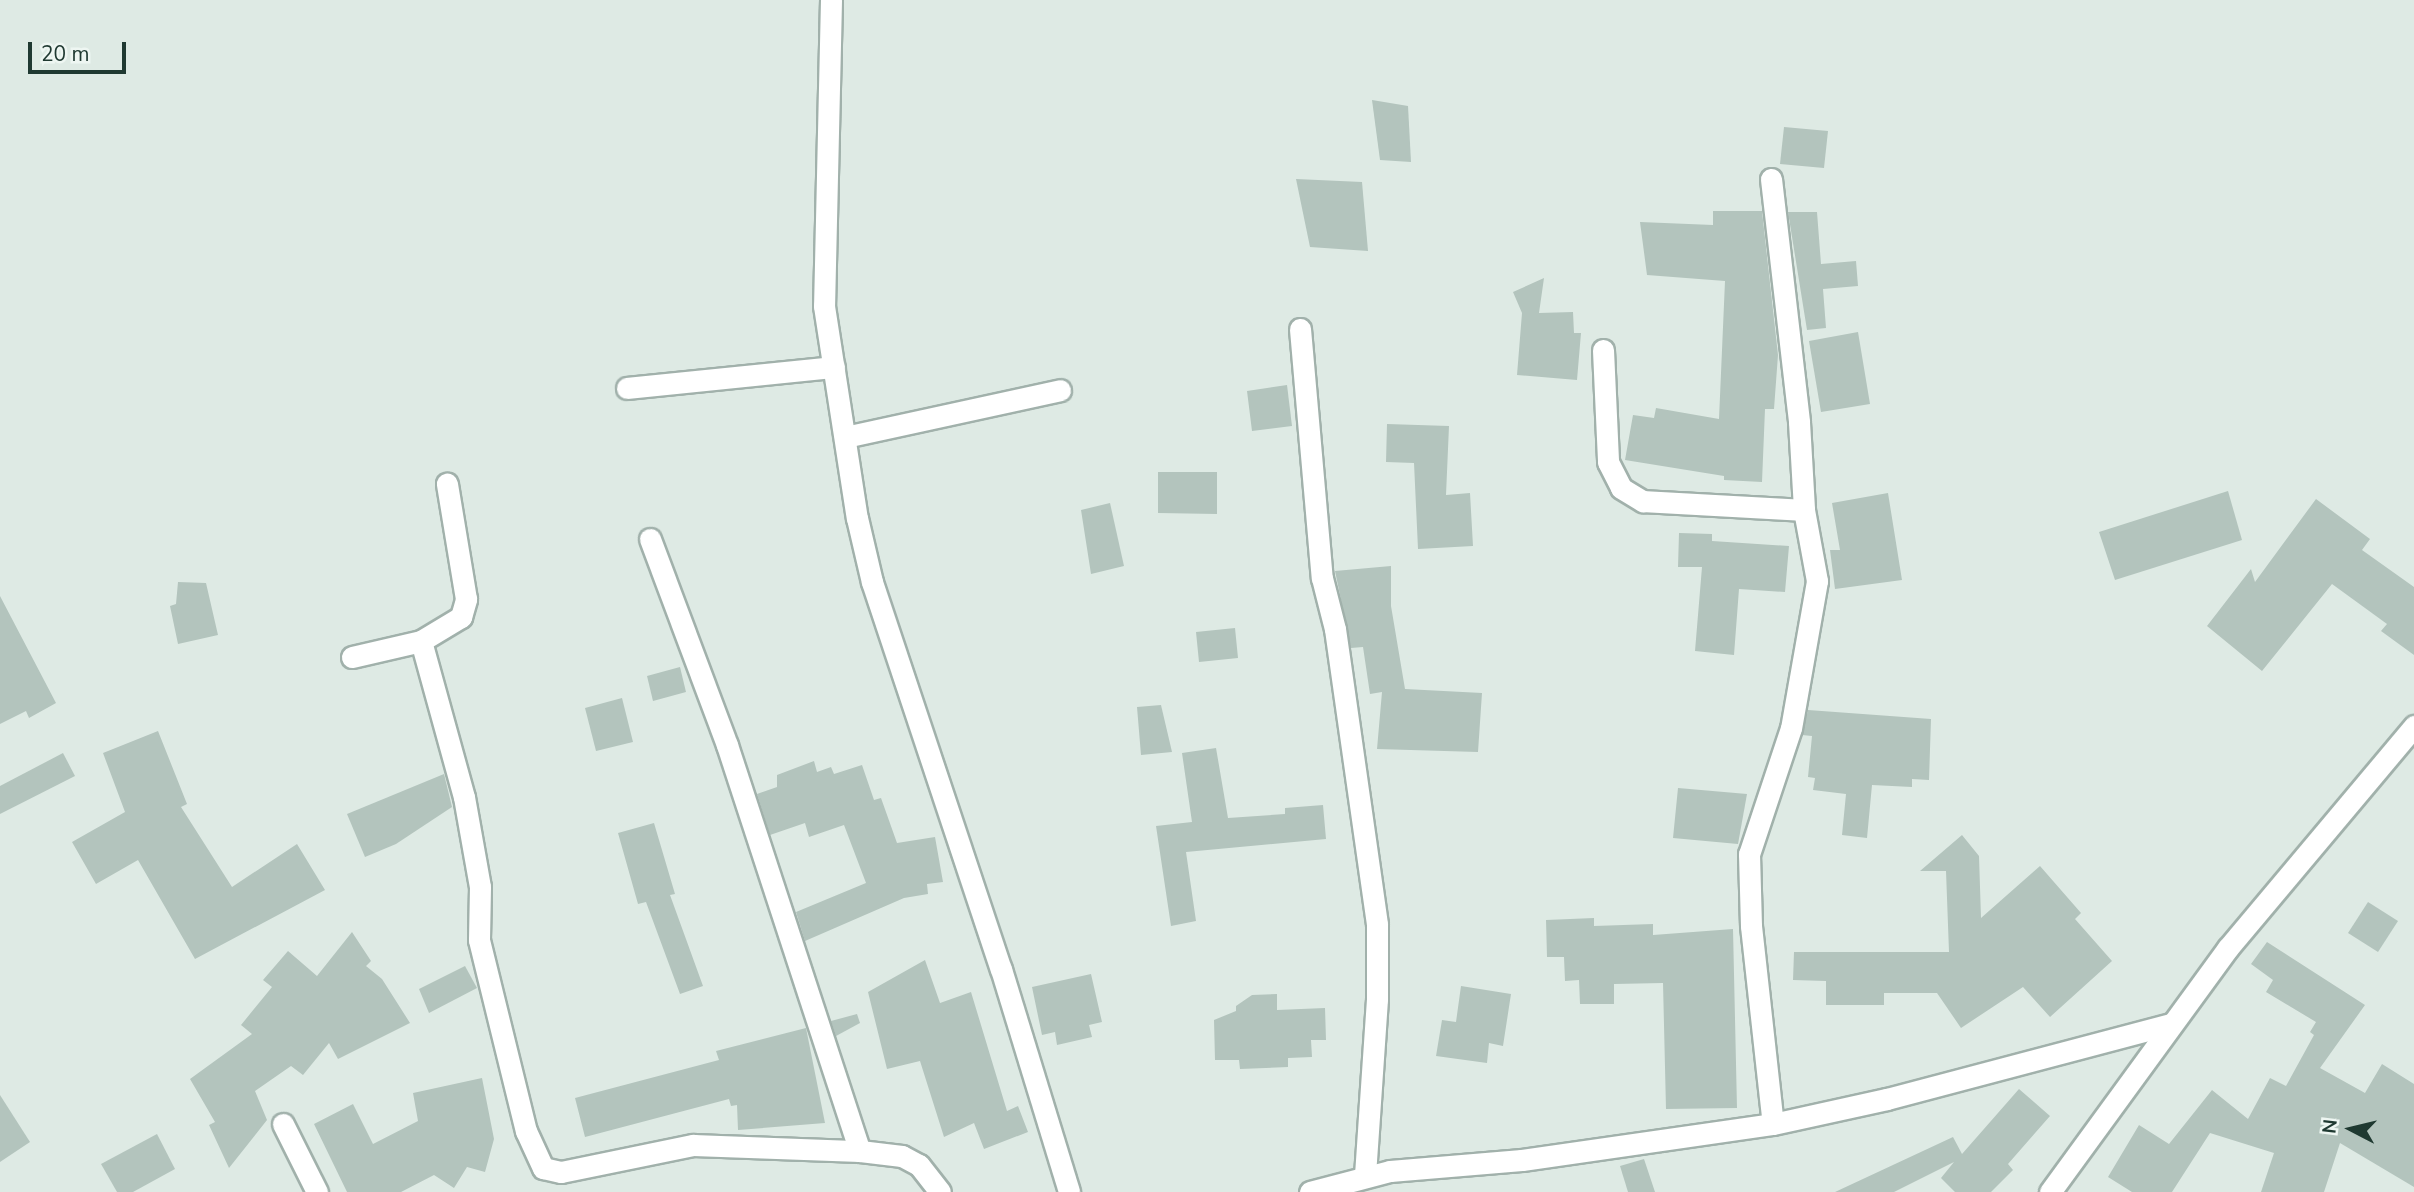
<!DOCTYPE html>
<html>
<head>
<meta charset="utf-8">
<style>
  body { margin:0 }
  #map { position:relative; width:2414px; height:1192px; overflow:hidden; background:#deeae4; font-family:"Nunito Sans",sans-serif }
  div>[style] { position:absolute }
  .building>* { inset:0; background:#b3c4bd }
  .roads { filter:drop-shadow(2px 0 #a1b1ab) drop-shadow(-2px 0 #a1b1ab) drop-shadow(0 2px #a1b1ab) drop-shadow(0 -2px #a1b1ab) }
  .minor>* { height:21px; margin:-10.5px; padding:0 10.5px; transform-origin:10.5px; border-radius:10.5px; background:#fff }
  span { translate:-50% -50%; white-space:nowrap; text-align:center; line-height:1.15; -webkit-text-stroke:7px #eef6f2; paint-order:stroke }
  .north { position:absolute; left:2316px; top:1094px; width:70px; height:70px; -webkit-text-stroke:5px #eef6f2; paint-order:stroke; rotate:277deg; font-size:19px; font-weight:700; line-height:28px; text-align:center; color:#1f3931 }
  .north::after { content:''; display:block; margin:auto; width:24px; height:32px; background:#1f3931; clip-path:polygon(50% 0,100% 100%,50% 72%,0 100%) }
  .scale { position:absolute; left:28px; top:42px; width:98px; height:32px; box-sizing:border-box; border:4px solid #1f3931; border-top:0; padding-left:9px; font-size:21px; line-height:24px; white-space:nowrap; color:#1f3931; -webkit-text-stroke:5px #eef6f2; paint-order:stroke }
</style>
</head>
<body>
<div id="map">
  <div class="building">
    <div style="clip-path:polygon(1372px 100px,1408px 106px,1411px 162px,1380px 160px)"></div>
    <div style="clip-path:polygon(1784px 127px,1828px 131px,1824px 168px,1780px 164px)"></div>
    <div style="clip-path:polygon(1296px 179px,1362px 182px,1368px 251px,1310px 247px)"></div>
    <div style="clip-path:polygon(1713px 211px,1762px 211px,1778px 355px,1774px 409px,1765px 409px,1762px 482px,1724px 480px,1724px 476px,1625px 460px,1633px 415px,1654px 418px,1656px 408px,1719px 419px,1725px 281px,1647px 275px,1640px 222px,1713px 225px)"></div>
    <div style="clip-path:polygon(1788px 212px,1817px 212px,1821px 264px,1856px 261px,1858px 286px,1823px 289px,1826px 328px,1807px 330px)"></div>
    <div style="clip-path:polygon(1544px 278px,1539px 313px,1573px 312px,1574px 333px,1581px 333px,1577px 380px,1517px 375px,1522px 313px,1513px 292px)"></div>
    <div style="clip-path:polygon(1858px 332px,1870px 404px,1821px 412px,1809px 341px)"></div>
    <div style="clip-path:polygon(1287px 385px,1292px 426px,1252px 431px,1247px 391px)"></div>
    <div style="clip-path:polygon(1387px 424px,1449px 426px,1446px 495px,1470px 493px,1473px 546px,1418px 549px,1414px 463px,1386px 462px)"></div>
    <div style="clip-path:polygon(1158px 472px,1217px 472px,1217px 514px,1158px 513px)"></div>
    <div style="clip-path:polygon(2228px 491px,2242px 540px,2115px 580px,2099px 532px)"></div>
    <div style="clip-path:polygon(1888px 493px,1902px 580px,1835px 589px,1830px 550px,1840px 550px,1832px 503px)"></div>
    <div style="clip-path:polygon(2316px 499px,2370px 539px,2362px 550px,2414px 587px,2414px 655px,2381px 631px,2387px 624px,2332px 584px,2262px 671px,2207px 626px,2251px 569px,2255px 582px)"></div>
    <div style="clip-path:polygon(1110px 503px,1124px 566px,1091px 574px,1081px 510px)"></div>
    <div style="clip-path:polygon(1679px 533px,1712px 534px,1712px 541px,1789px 546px,1785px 592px,1739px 589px,1734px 655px,1695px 651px,1702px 567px,1678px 567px)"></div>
    <div style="clip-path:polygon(1391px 566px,1391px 606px,1405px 689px,1482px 693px,1478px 752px,1377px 749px,1382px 692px,1370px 694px,1363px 647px,1351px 648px,1335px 571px)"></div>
    <div style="clip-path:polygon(178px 582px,206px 583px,218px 635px,178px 644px,170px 606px,176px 604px)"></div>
    <div style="clip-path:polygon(0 596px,56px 703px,29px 718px,26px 711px,0 724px)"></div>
    <div style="clip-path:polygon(1235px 628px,1238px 658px,1199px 662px,1196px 632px)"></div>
    <div style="clip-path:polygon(680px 667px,686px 692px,653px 701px,647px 676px)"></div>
    <div style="clip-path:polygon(622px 698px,633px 742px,596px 751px,585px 708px)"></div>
    <div style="clip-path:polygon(1161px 705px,1172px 752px,1141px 755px,1137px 707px)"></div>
    <div style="clip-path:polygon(1808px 710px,1931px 719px,1929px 780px,1912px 779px,1912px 787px,1872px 785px,1867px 838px,1842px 835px,1846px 794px,1813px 790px,1815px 778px,1808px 777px,1812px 736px,1802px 735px)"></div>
    <div style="clip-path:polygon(158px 731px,187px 804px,181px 807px,232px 887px,297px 844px,325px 890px,195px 959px,138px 860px,96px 884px,72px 842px,125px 812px,103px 753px)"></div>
    <div style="clip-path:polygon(1216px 748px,1228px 818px,1285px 814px,1285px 808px,1323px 805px,1326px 839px,1186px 852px,1196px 921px,1171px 926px,1156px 826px,1192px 822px,1182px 753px)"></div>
    <div style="clip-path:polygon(63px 753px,75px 776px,0 814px,0 786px)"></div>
    <div style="clip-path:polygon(814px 761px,817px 772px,831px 767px,834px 774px,862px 765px,874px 800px,881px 798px,897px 843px,935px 837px,943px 882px,927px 884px,928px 894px,904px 898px,805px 941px,796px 912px,866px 883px,844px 825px,809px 837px,805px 823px,770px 835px,757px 794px,777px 787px,777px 775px)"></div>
    <div style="clip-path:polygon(444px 774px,452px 807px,396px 844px,365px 857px,347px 814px)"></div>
    <div style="clip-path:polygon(1678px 788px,1747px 794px,1738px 844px,1673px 838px)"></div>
    <div style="clip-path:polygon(654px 823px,675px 894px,670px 895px,703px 986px,680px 994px,646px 902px,638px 904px,618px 833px)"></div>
    <div style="clip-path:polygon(1962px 835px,1979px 856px,1981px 918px,2040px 866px,2081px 913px,2075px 919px,2112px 961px,2050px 1017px,2023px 987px,1961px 1028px,1937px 993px,1884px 993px,1884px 1005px,1826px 1005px,1826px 981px,1793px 980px,1794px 952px,1949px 952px,1946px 871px,1920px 871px)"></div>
    <div style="clip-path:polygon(2368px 902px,2398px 921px,2378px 952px,2348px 933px)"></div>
    <div style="clip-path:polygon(1594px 918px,1594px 926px,1653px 924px,1653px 935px,1733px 929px,1737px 1108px,1666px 1109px,1663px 983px,1614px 984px,1614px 1004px,1580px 1004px,1579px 980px,1565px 981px,1564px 957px,1547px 957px,1546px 920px)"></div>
    <div style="clip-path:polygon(352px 932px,371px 961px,366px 966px,382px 979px,410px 1023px,338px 1059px,329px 1043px,303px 1075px,291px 1066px,255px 1091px,267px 1120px,229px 1168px,209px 1125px,215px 1122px,190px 1079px,252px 1034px,241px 1025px,272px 987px,263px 980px,288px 951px,317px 976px)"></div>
    <div style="clip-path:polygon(2267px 942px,2365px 1005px,2320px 1068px,2365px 1093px,2382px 1064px,2414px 1084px,2414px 1187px,2340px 1143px,2324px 1192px,2261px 1192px,2274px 1153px,2210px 1133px,2172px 1192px,2132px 1192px,2108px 1177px,2139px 1125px,2169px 1144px,2212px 1090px,2248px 1119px,2270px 1078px,2286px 1086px,2314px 1035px,2310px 1032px,2316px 1022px,2266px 992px,2273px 980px,2251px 964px)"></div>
    <div style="clip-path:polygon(925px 960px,940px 1003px,971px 992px,1007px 1111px,1018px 1106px,1028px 1132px,984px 1149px,974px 1123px,944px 1137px,920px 1061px,887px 1069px,868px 992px)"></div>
    <div style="clip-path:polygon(465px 966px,477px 988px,429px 1013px,419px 989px)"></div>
    <div style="clip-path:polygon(1091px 974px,1102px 1022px,1089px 1025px,1092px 1037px,1057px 1045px,1055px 1032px,1042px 1035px,1032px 987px)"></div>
    <div style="clip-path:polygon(1461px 986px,1511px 994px,1503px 1046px,1489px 1043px,1487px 1063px,1436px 1056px,1442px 1020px,1456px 1022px)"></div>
    <div style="clip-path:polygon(1277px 994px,1277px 1010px,1325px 1008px,1326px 1040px,1311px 1040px,1312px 1057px,1288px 1058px,1288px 1067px,1240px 1069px,1239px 1060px,1215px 1060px,1214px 1020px,1236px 1011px,1236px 1006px,1252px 995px)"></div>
    <div style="clip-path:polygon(857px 1014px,860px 1023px,836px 1036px,831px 1021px)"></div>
    <div style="clip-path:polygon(806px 1028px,825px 1123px,738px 1130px,737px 1105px,731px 1106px,729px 1099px,585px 1137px,575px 1098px,719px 1060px,716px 1051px)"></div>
    <div style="clip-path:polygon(482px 1078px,494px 1139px,485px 1172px,467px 1167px,454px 1188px,434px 1175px,401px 1192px,347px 1192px,314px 1124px,353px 1104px,373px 1144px,418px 1121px,413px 1093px)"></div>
    <div style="clip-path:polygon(2019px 1089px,2050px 1116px,2008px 1164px,2013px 1170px,1991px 1192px,1955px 1192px,1941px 1178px,1954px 1162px,1894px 1192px,1835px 1192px,1953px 1137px,1962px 1154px)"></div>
    <div style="clip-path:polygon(0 1095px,30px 1142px,0 1162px)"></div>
    <div style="clip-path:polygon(157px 1134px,175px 1169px,133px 1192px,117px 1192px,101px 1164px)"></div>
    <div style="clip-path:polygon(1644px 1159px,1655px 1192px,1628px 1192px,1620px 1166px)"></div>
  </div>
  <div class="roads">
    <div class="minor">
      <div style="left:831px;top:0;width:306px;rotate:91.3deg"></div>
      <div style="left:824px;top:306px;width:215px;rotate:81.2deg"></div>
      <div style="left:857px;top:518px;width:66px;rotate:76.8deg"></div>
      <div style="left:872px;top:582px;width:408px;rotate:71.6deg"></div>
      <div style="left:1001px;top:969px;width:233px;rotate:73deg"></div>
      <div style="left:1771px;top:179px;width:245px;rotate:83.4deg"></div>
      <div style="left:1799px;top:422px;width:88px;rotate:86.7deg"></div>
      <div style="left:1804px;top:510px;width:72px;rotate:79.6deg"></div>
      <div style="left:1817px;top:581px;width:149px;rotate:100deg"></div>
      <div style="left:1791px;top:728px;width:133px;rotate:108.4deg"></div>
      <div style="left:1749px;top:854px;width:72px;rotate:88.4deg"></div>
      <div style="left:1751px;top:926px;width:199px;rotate:83.7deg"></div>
      <div style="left:1300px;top:329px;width:250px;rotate:85deg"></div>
      <div style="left:1322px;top:578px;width:53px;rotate:75.7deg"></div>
      <div style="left:1335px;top:629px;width:298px;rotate:81.9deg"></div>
      <div style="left:1377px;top:924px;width:75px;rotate:90deg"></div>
      <div style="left:1377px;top:999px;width:175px;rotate:93.9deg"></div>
      <div style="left:1603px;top:350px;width:112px;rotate:87.4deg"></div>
      <div style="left:1608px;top:462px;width:29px;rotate:63deg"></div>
      <div style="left:1621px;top:488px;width:26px;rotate:31deg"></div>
      <div style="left:1643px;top:501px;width:161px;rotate:3.2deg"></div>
      <div style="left:627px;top:388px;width:208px;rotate:-5.8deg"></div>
      <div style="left:845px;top:437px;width:220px;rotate:-12.3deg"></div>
      <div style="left:650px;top:539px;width:220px;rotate:69.5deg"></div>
      <div style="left:727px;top:745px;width:427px;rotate:71.9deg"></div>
      <div style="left:421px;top:641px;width:162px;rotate:74.6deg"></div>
      <div style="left:464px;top:797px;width:91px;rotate:79.9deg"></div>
      <div style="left:480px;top:887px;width:53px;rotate:91.1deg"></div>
      <div style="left:479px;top:940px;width:197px;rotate:76.2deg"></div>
      <div style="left:526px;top:1131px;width:41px;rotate:65.3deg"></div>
      <div style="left:543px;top:1168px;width:18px;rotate:13deg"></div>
      <div style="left:561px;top:1172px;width:135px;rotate:-11.6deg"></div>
      <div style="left:693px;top:1145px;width:167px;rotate:2.1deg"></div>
      <div style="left:860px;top:1151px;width:42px;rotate:6.8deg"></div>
      <div style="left:902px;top:1156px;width:19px;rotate:28deg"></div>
      <div style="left:919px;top:1165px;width:34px;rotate:52deg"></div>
      <div style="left:352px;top:657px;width:71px;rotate:-13.1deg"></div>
      <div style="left:421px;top:641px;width:47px;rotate:-31deg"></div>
      <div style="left:461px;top:617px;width:19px;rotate:-74deg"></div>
      <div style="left:466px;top:599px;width:117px;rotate:-99.4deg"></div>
      <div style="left:283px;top:1124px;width:76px;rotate:63.4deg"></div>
      <div style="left:1310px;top:1192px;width:83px;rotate:-14.7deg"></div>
      <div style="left:1390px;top:1171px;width:132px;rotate:-4.8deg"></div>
      <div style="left:1522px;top:1160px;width:254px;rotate:-8.2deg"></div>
      <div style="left:1773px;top:1124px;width:117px;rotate:-12.4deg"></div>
      <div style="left:1887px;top:1099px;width:294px;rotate:-14.8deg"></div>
      <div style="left:2050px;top:1192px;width:302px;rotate:-53.9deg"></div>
      <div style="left:2228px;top:948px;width:290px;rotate:-50deg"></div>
    </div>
  </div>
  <div class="north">N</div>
  <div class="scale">20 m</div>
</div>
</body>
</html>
